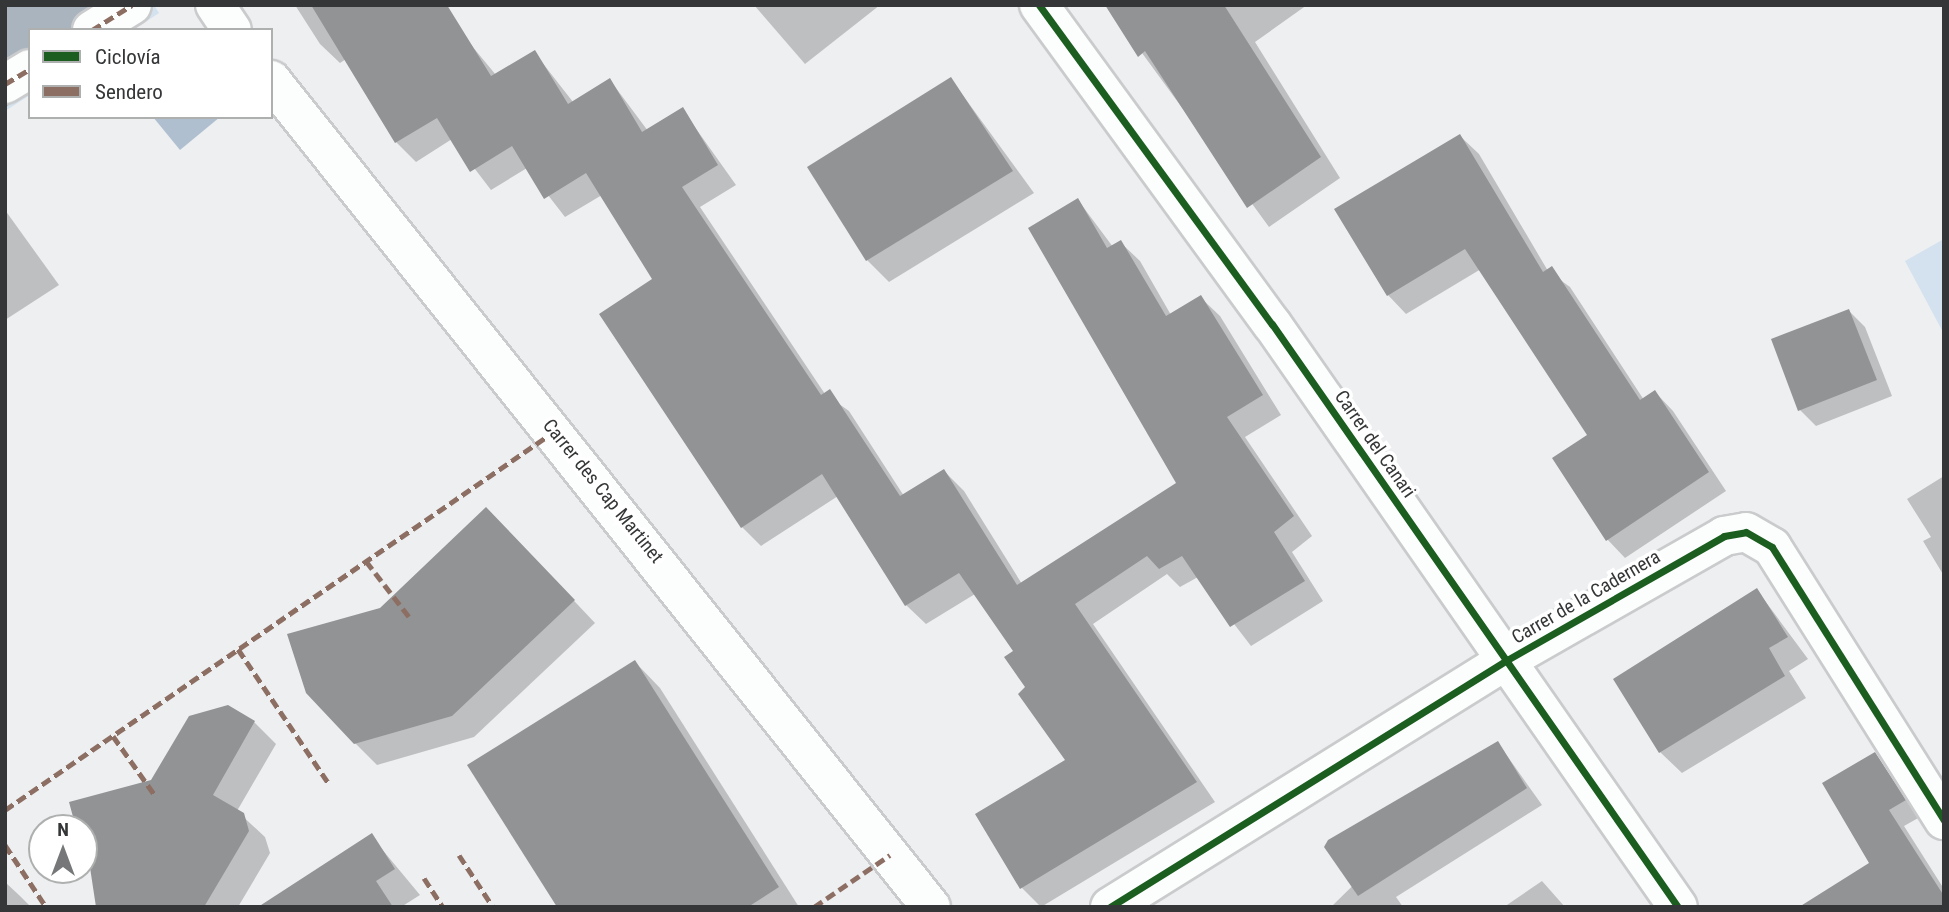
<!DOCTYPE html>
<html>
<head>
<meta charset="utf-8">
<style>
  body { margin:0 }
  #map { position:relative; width:1949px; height:912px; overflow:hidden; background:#edeff1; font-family:"Roboto Condensed",sans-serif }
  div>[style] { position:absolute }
  .green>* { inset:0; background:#d4e1ee }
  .water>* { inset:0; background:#afbfd0 }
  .shadow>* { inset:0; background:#0003 }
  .building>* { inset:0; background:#929395 }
  .roads { filter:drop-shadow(2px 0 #cacbcc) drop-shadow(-2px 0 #cacbcc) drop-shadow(0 2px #cacbcc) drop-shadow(0 -2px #cacbcc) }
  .street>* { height:38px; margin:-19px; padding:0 19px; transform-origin:19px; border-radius:19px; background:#fcfdfd }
  .secondary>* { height:38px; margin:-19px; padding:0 19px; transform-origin:19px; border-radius:19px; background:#fcfdfd }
  .quiet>* { height:5px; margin-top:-2.5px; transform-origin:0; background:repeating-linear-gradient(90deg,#8d6e63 0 10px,transparent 0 15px) }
  .cycleway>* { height:7px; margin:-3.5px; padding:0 3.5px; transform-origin:3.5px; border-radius:3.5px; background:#1b5e20 }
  span { translate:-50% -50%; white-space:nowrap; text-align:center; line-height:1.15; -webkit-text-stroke:7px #fff; paint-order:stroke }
  .street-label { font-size:19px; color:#353637 }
  .frame { position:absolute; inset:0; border:7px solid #353637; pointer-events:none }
  .legend { position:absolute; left:28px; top:28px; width:245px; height:91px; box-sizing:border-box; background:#fff; border:2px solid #aeafaf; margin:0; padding:9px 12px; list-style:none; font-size:21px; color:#353637 }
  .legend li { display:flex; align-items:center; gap:14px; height:35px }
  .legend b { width:35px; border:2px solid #aeafaf }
  .north { position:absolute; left:28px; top:814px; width:70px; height:70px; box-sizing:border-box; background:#fff; border:2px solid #aeafaf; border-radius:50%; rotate:0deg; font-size:19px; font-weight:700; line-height:28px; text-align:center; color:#353637 }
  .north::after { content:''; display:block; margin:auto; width:24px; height:32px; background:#757778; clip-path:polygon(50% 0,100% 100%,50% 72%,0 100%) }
</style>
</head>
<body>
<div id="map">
  <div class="green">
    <div style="clip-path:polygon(5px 5px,154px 5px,159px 13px,133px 30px,30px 30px,30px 95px,5px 111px)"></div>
    <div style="clip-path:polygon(1944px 239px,1944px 334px,1905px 261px)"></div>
  </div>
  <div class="water">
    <div style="clip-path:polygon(153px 117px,220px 117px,180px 150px)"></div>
  </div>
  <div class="shadow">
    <div style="clip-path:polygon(5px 5px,143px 5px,107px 30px,30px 30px,30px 88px,5px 108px)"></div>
    <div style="clip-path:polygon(295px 5px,438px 5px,496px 75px,534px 52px,573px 102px,610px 80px,648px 131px,682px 109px,736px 185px,700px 207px,825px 394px,849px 411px,904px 496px,944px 471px,964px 491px,1022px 584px,1179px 483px,1078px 200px,1113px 247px,1120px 242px,1140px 261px,1171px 315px,1200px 297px,1220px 316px,1281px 415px,1245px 437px,1312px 536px,1292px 552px,1323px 601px,1251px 646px,1198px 577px,1180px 587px,1167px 574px,1093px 624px,1215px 802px,1041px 907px,1022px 888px,1067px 761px,1015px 652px,975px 594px,926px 624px,906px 605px,838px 496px,761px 546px,742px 527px,655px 280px,602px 195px,565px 217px,527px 168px,491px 190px,452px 139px,416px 162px,396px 142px,346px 59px,340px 63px,320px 44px)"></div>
    <div style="clip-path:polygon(754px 5px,880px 5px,805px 64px)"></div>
    <div style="clip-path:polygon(1107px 5px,1307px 5px,1255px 42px,1340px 178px,1269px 227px)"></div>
    <div style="clip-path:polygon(951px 79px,1034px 193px,889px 282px,867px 260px)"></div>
    <div style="clip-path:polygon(1460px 136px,1479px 154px,1548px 271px,1570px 287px,1644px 400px,1655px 392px,1673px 411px,1726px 491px,1625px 558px,1607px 539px,1590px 435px,1481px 269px,1406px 314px,1388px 295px)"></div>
    <div style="clip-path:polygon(5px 210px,59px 285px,5px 320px)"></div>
    <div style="clip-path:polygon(1849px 311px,1865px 327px,1892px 396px,1816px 426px,1800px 410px,1773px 340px)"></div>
    <div style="clip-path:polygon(1944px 476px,1944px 576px,1923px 541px,1931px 537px,1907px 499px)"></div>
    <div style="clip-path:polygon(508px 531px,595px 623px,474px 737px,377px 765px,355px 743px,381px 609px)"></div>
    <div style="clip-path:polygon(1757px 590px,1808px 659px,1789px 671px,1806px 698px,1682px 773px,1660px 752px)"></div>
    <div style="clip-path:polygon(635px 662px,660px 688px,799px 907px,559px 907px)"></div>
    <div style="clip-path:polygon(254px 722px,276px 744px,237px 811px,265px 837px,270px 853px,238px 907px,98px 907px,84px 828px)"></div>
    <div style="clip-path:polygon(1498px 743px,1542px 805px,1396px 897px,1403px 907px,1331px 907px)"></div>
    <div style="clip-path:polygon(1875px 754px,1920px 817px,1904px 826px,1944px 889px,1944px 907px,1872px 864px)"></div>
    <div style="clip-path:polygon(371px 836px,420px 895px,401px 907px,261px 907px)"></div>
    <div style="clip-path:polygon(1542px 881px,1565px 907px,1504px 907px)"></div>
    <div style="clip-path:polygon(5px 882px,20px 896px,31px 907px,5px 907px)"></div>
  </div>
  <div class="building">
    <div style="clip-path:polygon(311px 5px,447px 5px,491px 76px,535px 50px,568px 104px,610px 78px,642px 132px,683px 107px,718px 165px,682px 187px,821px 395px,830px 389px,900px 496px,944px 469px,1017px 585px,1176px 483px,1028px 228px,1078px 198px,1107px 248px,1121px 240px,1166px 316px,1201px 295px,1263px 395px,1227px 417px,1294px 516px,1274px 532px,1305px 581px,1230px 627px,1182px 556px,1159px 569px,1147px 556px,1075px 604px,1197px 782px,1020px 889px,975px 814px,1065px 760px,1018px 694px,1025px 687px,1004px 657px,1013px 651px,959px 573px,905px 606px,822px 474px,741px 528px,599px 314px,652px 279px,586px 173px,544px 199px,512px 146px,470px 172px,437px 118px,395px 143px)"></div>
    <div style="clip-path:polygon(1105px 5px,1224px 5px,1321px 157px,1247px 208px,1145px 51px,1138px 57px)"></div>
    <div style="clip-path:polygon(951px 77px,1013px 171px,866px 261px,807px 167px)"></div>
    <div style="clip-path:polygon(1460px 134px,1543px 272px,1552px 266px,1640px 400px,1655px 390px,1709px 472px,1606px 541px,1552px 458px,1587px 435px,1465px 249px,1387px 296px,1334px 209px)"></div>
    <div style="clip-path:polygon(1849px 309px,1877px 380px,1798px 411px,1771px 339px)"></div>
    <div style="clip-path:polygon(486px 507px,575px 600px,452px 716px,354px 744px,306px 693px,287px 634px,380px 608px)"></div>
    <div style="clip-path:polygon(1757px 588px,1788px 637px,1769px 648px,1785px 676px,1659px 753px,1613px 679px)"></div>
    <div style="clip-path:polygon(635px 660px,779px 887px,748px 907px,557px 907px,467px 765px)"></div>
    <div style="clip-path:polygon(228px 705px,255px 721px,213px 795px,244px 813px,249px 831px,204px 907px,96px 907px,84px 828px,76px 828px,69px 802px,151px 780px,189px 716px)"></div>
    <div style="clip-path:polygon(1498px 741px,1527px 788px,1358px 896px,1324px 847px,1328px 840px)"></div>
    <div style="clip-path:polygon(1875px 752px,1906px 800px,1889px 810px,1944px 896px,1944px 907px,1799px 907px,1869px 863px,1822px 783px)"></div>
    <div style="clip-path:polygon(372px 833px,395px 869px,376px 881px,393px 907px,258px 907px)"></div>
  </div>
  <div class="roads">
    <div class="street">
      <div style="left:1039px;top:5px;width:395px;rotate:53.9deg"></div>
      <div style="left:1272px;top:324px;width:710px;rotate:55.15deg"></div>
      <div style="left:92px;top:30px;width:47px;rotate:-32deg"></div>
      <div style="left:5px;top:84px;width:29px;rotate:-31deg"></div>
      <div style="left:1110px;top:907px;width:468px;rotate:-31.9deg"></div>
      <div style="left:1507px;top:660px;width:250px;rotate:-29.7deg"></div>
      <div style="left:1724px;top:536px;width:22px;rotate:-10deg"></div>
      <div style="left:1746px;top:532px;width:30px;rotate:30deg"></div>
      <div style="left:1772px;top:547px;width:323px;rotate:57.8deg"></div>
    </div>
    <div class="secondary">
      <div style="left:215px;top:5px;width:30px;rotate:56deg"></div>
      <div style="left:271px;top:80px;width:1058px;rotate:51.41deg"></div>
    </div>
  </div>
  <div class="quiet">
    <div style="left:92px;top:30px;width:47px;rotate:-32deg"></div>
    <div style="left:5px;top:84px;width:29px;rotate:-31deg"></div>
    <div style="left:366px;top:561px;width:72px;rotate:52.3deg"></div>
    <div style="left:238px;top:649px;width:163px;rotate:56deg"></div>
    <div style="left:113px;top:736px;width:71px;rotate:54.7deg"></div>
    <div style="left:5px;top:810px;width:668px;rotate:-34.57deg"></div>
    <div style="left:5px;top:845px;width:74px;rotate:56.5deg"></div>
    <div style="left:459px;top:855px;width:62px;rotate:56.8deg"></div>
    <div style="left:424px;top:878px;width:35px;rotate:57deg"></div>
    <div style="left:814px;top:907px;width:92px;rotate:-34.4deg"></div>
  </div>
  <div class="cycleway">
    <div style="left:1039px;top:5px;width:395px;rotate:53.9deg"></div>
    <div style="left:1272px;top:324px;width:710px;rotate:55.15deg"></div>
    <div style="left:1110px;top:907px;width:468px;rotate:-31.9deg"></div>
    <div style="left:1507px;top:660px;width:250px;rotate:-29.7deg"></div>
    <div style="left:1724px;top:536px;width:22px;rotate:-10deg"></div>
    <div style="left:1746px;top:532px;width:30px;rotate:30deg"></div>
    <div style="left:1772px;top:547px;width:323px;rotate:57.8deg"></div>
  </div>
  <div class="street-label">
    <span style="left:1375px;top:444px;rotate:55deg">Carrer del Canari</span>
    <span style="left:603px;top:491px;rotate:51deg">Carrer des Cap Martinet</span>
    <span style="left:1586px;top:597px;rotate:-30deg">Carrer de la Cadernera</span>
  </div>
  <div class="frame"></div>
  <ul class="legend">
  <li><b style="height:9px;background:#1b5e20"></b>Ciclovía</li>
  <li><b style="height:9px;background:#8d6e63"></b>Sendero</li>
  </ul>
  <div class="north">N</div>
</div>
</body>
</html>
